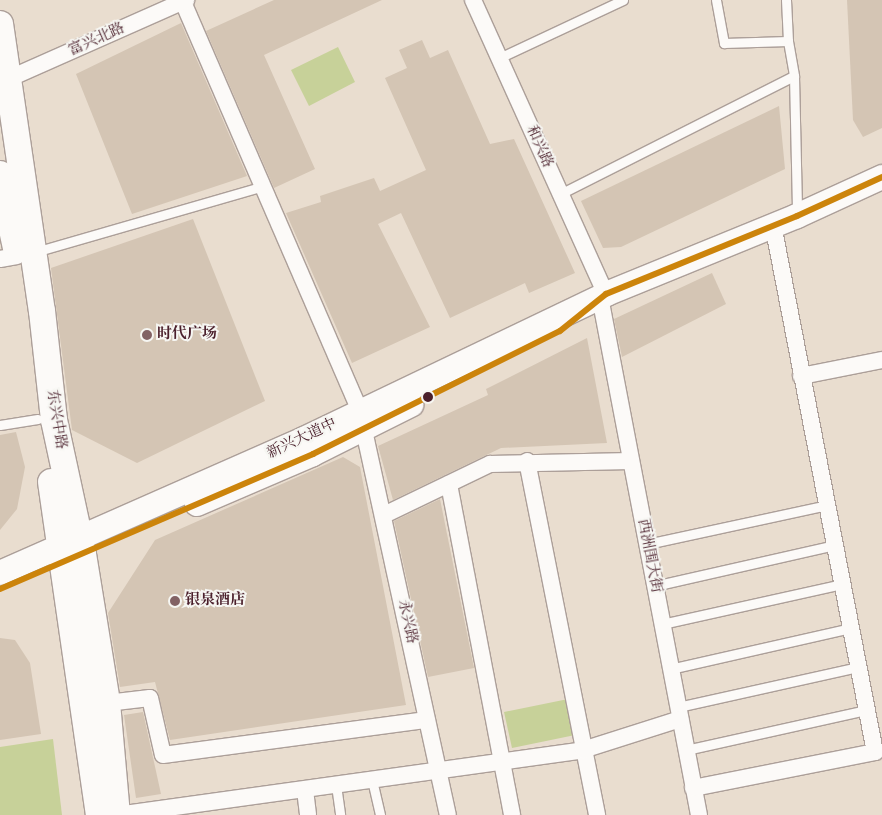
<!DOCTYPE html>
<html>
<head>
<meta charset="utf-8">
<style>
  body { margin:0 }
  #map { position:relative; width:882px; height:815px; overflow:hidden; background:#e9ddcf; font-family:"Old Standard TT","Noto Serif SC",serif }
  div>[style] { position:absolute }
  .green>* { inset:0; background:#c7d199 }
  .building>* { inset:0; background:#d4c5b4 }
  .roads { filter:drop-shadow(1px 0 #ac9f99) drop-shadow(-1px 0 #ac9f99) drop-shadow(0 1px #ac9f99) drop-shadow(0 -1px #ac9f99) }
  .lane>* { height:9px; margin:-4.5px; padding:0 4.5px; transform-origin:4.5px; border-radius:4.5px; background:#fcfaf8 }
  .street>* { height:16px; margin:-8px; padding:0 8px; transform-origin:8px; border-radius:8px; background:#fcfaf8 }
  .secondary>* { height:24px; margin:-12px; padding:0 12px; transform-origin:12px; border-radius:12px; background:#fcfaf8 }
  .primary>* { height:26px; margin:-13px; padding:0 13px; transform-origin:13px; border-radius:13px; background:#fcfaf8 }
  .bus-1>* { height:6px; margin:-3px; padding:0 3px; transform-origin:3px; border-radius:3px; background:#cc840b }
  .dots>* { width:14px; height:14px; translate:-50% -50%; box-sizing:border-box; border:2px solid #f6f6f2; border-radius:50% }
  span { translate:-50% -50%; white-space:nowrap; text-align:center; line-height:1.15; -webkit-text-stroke:4px #f6f6f2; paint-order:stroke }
  .street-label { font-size:15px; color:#4a1f2b }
  .poi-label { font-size:15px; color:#4a1f2b; font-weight:700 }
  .left { translate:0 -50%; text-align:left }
</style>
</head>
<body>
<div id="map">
  <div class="green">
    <div style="clip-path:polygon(338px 47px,355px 82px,309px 106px,291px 70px)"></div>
    <div style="clip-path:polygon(573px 698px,580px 734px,512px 748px,504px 712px)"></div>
    <div style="clip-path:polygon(53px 739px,62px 815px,0 815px,0 747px)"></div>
  </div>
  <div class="building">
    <div style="clip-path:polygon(274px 0,382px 0,264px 55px,315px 169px,274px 188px,206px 31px)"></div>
    <div style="clip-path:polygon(847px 0,882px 0,882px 128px,863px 137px,853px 120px)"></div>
    <div style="clip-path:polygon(181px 23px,247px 176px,132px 214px,76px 74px)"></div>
    <div style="clip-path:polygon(422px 40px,430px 58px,448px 50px,490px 144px,514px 139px,575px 273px,529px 293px,525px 283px,450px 318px,401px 213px,378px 224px,430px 327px,352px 363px,286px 213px,321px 202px,320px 196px,374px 178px,380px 191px,426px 170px,385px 78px,407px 68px,399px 50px)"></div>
    <div style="clip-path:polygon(779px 106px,785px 169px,621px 247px,603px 248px,581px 201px)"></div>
    <div style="clip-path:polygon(193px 219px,265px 401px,137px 463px,72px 430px,51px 268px)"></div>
    <div style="clip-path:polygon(712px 273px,726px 304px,622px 357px,614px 319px)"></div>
    <div style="clip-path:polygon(587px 338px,607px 443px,501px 448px,393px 500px,378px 446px,488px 395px,486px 389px)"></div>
    <div style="clip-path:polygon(16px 432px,25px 467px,17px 509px,0 530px,0 435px)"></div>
    <div style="clip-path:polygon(343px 457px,360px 467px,406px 705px,170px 740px,155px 682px,120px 687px,108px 613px,155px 540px)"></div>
    <div style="clip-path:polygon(440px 499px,474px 668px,428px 677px,394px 521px)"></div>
    <div style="clip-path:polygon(0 638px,15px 640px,30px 663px,41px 734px,0 740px)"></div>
    <div style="clip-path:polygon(143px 712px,161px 794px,136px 798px,124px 715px)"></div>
  </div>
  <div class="roads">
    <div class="lane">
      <div style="left:716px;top:0;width:44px;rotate:79.5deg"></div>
      <div style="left:724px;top:43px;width:64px;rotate:-1.8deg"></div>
      <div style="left:786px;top:0;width:41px;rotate:87.2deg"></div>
      <div style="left:788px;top:41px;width:36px;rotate:80deg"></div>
      <div style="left:794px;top:76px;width:137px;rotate:88.7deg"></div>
      <div style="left:499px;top:58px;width:137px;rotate:-25.1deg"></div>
      <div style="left:560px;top:194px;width:262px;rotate:-26.8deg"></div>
      <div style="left:35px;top:252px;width:238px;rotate:-16.1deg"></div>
      <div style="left:0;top:425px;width:38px;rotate:-9deg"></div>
      <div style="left:647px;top:544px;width:184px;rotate:-12.2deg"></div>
      <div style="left:654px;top:586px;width:186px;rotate:-12.8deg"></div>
      <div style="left:662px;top:624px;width:184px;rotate:-12.5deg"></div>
      <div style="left:670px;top:669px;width:186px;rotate:-12.8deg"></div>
      <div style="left:678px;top:707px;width:185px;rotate:-12.5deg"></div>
      <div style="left:686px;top:750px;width:185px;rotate:-12.5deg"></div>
      <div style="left:372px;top:780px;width:36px;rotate:77deg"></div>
      <div style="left:336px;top:785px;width:30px;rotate:82deg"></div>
    </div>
    <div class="street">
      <div style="left:473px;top:0;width:323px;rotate:65.7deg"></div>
      <div style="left:183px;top:2px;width:447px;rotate:66.6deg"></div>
      <div style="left:360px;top:412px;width:412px;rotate:77.7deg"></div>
      <div style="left:8px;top:79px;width:195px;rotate:-23.9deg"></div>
      <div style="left:0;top:259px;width:17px;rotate:-10deg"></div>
      <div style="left:600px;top:297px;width:527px;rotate:79.18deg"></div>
      <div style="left:801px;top:376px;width:83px;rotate:-11.2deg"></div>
      <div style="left:527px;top:461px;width:361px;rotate:78.8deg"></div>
      <div style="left:449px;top:484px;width:337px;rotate:79.2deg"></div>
      <div style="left:384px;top:515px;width:118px;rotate:-25.7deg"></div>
      <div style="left:490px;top:464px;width:141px;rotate:-1.2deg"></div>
      <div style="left:107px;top:703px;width:43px;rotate:-6.6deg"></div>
      <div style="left:150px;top:698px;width:58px;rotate:77.2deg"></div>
      <div style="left:163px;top:755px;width:266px;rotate:-7.6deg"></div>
      <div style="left:693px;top:788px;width:186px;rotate:-11.2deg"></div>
      <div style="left:875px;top:752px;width:537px;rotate:-100.95deg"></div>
      <div style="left:305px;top:790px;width:25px;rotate:83deg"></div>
      <div style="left:117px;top:815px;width:471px;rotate:-7.9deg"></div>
      <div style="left:583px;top:750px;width:102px;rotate:-17.7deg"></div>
    </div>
    <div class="secondary">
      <div style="left:197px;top:504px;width:126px;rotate:-23.3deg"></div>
      <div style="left:313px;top:454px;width:110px;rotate:-26.6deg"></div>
      <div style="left:0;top:573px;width:332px;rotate:-23.8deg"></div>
      <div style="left:304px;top:439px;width:335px;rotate:-25.6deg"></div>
      <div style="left:606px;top:294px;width:206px;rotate:-22.2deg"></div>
      <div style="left:797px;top:216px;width:94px;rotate:-24.6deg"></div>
    </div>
    <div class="primary">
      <div style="left:0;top:24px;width:290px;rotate:81.7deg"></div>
      <div style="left:42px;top:311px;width:110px;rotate:83.7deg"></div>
      <div style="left:54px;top:420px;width:137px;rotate:77.8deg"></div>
      <div style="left:83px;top:554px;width:151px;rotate:80.8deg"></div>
      <div style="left:107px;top:703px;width:112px;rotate:84.9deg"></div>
      <div style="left:0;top:174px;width:76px;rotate:77.8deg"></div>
      <div style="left:51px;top:482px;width:336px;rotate:81.8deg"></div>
    </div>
  </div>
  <div class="bus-1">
    <div style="left:0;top:589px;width:341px;rotate:-23.3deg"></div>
    <div style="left:313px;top:454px;width:276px;rotate:-26.5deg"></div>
    <div style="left:560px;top:331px;width:59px;rotate:-38.8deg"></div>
    <div style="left:606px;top:294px;width:206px;rotate:-22.2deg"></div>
    <div style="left:797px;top:216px;width:94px;rotate:-24.6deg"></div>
  </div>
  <div class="dots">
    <div style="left:147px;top:335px;background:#826264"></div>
    <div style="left:428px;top:397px;background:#4a1f2b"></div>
    <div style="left:175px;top:601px;background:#826264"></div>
  </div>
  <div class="street-label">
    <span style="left:97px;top:40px;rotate:-24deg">富兴北路</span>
    <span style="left:539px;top:147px;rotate:66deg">和兴路</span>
    <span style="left:56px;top:420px;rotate:81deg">东兴中路</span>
    <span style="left:302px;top:439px;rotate:-25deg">新兴大道中</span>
    <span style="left:649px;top:556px;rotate:79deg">西洲围大街</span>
    <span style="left:407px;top:622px;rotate:78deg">永兴路</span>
  </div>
  <div class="poi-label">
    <span class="left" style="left:157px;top:335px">时代广场</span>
    <span class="left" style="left:185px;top:601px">银泉酒店</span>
  </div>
</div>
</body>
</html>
